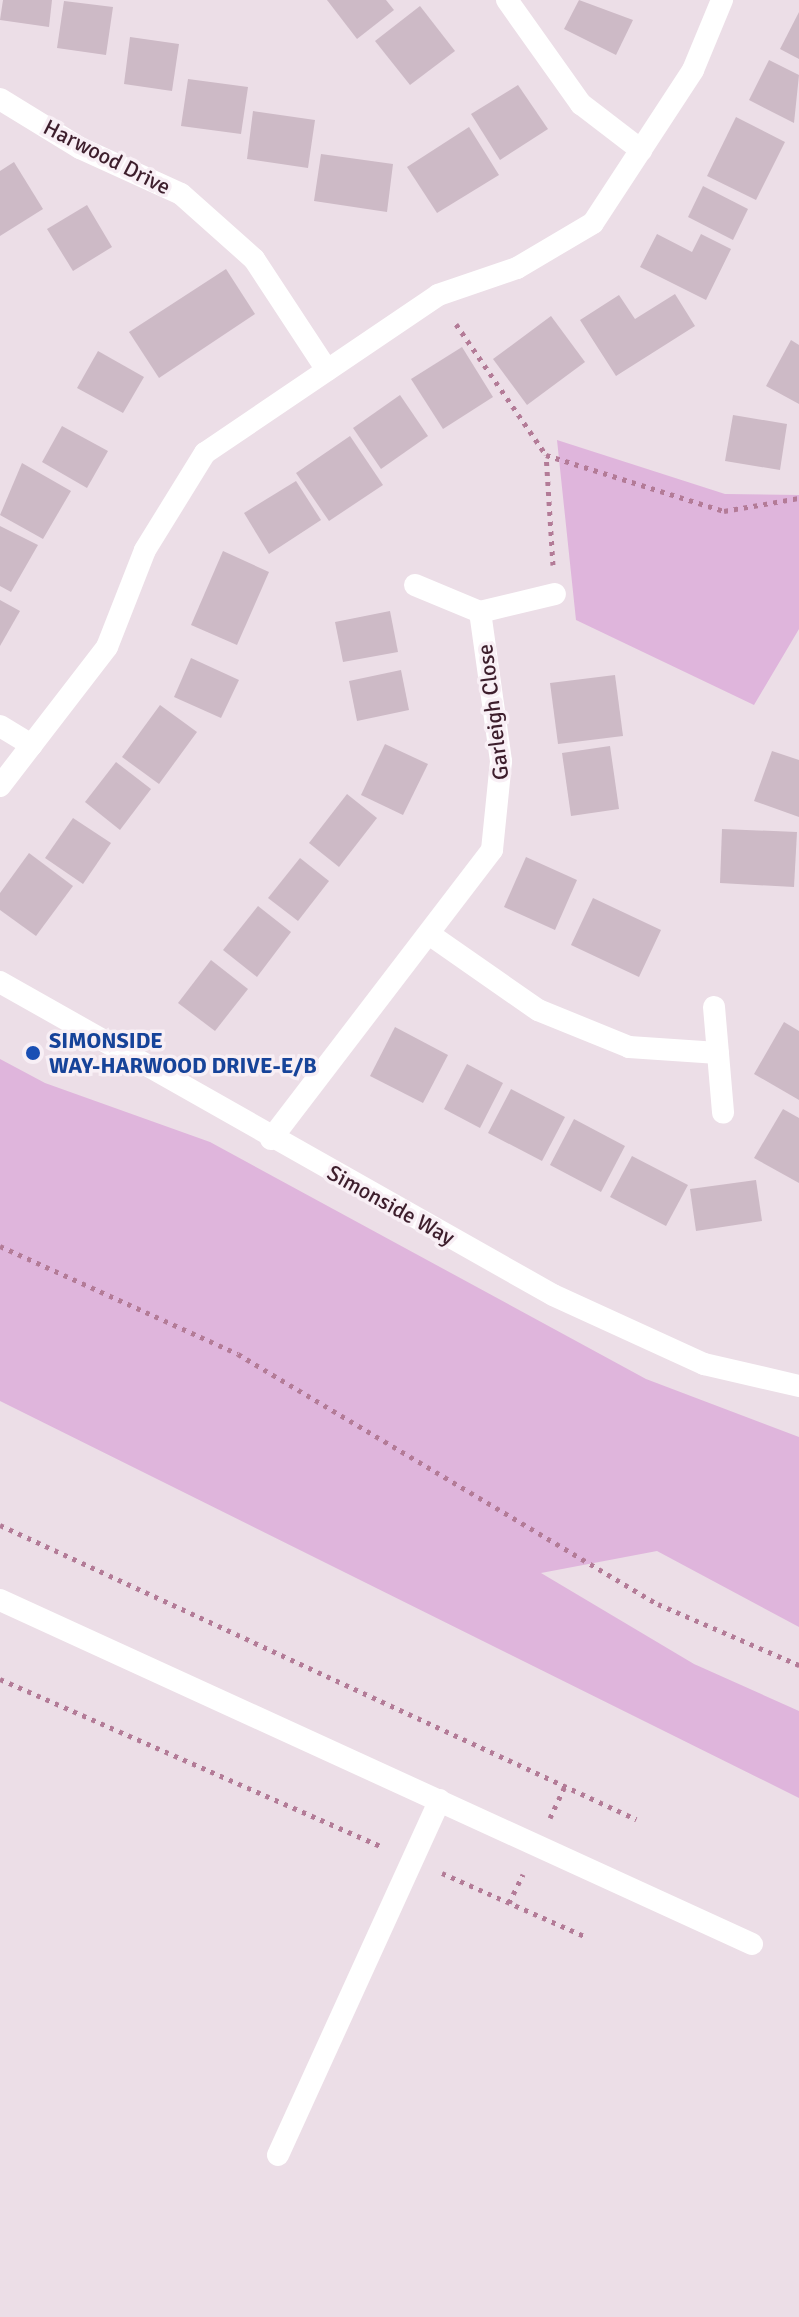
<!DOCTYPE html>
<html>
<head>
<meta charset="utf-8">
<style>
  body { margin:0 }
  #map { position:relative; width:799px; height:2317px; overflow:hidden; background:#ecdee7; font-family:Signika,sans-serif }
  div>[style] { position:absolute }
  .green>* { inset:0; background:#dfb5dc }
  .building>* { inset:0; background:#cdbac6 }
  .path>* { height:5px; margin-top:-2.5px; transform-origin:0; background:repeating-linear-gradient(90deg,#b37b97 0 4px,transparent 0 10px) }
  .minor>* { height:22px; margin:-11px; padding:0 11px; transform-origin:11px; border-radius:11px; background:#fff }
  .tertiary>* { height:22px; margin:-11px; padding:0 11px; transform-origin:11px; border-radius:11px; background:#fff }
  .dots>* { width:22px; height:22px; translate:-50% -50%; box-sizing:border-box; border:4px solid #f8eff5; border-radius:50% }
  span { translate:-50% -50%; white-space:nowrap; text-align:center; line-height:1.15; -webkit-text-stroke:7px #f8eff5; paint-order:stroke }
  .street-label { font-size:22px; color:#3d1e2c }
  .transit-label { font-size:22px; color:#164399; font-weight:700 }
  .left { translate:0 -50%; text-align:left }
</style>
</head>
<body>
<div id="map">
  <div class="green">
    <div style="clip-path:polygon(557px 440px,725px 494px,799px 495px,799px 629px,754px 705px,576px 620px)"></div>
    <div style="clip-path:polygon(0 1059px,45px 1083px,210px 1142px,646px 1379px,799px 1437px,799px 1627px,657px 1551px,541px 1573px,694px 1664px,799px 1711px,799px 1798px,0 1401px)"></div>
  </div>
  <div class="building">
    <div style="clip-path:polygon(3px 0,52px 0,49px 27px,0 20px)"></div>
    <div style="clip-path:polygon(327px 0,386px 0,394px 10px,357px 39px)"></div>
    <div style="clip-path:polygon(579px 0,633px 20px,616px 55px,564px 29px)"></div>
    <div style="clip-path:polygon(64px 1px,113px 7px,106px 55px,57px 48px)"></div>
    <div style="clip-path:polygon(420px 6px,455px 51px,410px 85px,375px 41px)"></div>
    <div style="clip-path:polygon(799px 12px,799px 59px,780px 49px)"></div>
    <div style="clip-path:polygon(130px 37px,179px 44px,172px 91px,124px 84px)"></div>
    <div style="clip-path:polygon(769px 60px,799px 75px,794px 123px,749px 100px)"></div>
    <div style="clip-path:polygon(188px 79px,248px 87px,241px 134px,181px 126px)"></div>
    <div style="clip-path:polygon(518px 85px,548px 129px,500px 160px,471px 114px)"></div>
    <div style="clip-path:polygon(253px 111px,315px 120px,308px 168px,247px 159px)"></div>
    <div style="clip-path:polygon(736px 117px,785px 142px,756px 200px,707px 176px)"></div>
    <div style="clip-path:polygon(469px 127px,499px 175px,437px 213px,407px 167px)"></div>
    <div style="clip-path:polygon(321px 154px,393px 164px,387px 212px,314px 201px)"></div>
    <div style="clip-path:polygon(14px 162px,43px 209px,0 236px,0 171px)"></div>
    <div style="clip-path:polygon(703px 186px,748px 209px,733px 240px,688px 217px)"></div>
    <div style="clip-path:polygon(87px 205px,112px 247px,73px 271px,47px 229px)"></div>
    <div style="clip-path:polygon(657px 234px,692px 252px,701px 234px,731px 249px,706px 300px,640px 267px)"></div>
    <div style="clip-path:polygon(226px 269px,255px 314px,159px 378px,129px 332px)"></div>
    <div style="clip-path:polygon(675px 294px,695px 326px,616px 376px,580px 320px,619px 295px,635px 319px)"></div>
    <div style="clip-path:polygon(551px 316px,585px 362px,527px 405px,493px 359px)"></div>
    <div style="clip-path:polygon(791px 340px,799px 345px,799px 404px,766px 386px)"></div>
    <div style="clip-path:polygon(462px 347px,493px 397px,443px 429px,411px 379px)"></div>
    <div style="clip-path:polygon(98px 351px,144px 377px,123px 413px,77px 388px)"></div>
    <div style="clip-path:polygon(400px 395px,428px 436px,381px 469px,353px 428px)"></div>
    <div style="clip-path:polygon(733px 415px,787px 424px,780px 470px,725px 461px)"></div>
    <div style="clip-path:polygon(62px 426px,108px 451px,87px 488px,42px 462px)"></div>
    <div style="clip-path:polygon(350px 436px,383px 485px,329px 521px,296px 473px)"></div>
    <div style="clip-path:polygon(22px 463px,71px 491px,43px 539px,0 515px)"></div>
    <div style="clip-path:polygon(296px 481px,321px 520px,269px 554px,244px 513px)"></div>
    <div style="clip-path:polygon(0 526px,38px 545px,11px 592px,0 586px)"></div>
    <div style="clip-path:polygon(223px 551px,269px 572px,237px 645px,191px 625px)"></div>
    <div style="clip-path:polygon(0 600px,20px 611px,0 646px)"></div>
    <div style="clip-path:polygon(390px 611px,398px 652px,343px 662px,335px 622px)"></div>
    <div style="clip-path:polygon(191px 658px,239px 680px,221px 718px,174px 697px)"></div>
    <div style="clip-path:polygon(401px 670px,409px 710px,357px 721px,349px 681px)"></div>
    <div style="clip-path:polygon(615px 675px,623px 736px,558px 744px,550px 683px)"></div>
    <div style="clip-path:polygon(160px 705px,197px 732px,159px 784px,122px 757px)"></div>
    <div style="clip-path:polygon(385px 744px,428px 764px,403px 815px,361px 795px)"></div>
    <div style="clip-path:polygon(610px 746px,619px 809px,571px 816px,562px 753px)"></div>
    <div style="clip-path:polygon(772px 751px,799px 760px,799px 817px,754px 801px)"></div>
    <div style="clip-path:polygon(116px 762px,151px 789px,120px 830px,85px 802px)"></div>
    <div style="clip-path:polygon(347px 794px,377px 818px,339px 867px,309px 843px)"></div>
    <div style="clip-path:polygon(73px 818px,111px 843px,83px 884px,45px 858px)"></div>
    <div style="clip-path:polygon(722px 829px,797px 832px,794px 887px,720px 883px)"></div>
    <div style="clip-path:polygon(29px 853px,73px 886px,36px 936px,0 910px,0 893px)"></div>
    <div style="clip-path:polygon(526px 857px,577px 880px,555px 930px,504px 907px)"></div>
    <div style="clip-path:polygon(300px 858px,329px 881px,298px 921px,268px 898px)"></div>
    <div style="clip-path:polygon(593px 898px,661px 930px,639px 977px,571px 945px)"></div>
    <div style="clip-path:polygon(258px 906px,291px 932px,257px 977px,223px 950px)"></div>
    <div style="clip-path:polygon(211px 960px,248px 989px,215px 1031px,178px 1003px)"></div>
    <div style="clip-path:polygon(784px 1022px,799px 1031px,799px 1100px,754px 1074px)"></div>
    <div style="clip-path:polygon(395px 1027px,448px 1055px,423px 1103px,370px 1076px)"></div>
    <div style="clip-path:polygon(467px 1064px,503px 1083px,480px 1128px,444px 1109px)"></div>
    <div style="clip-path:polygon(511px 1089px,565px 1117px,542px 1161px,488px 1133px)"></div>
    <div style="clip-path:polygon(783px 1109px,799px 1118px,799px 1183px,754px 1158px)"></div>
    <div style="clip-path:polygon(574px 1119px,625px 1146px,601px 1192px,550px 1165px)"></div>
    <div style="clip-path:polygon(632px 1156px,688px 1185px,666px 1226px,610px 1197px)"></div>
    <div style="clip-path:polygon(756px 1180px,762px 1221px,696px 1231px,690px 1189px)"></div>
  </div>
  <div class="path">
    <div style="left:456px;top:324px;width:159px;rotate:55.5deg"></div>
    <div style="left:553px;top:565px;width:110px;rotate:-93.6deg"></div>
    <div style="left:546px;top:455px;width:187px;rotate:17.5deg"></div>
    <div style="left:724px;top:511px;width:76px;rotate:-9.8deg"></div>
    <div style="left:0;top:1246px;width:261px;rotate:24.4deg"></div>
    <div style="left:238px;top:1354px;width:489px;rotate:30.8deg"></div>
    <div style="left:658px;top:1604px;width:154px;rotate:23.4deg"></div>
    <div style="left:0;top:1525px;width:701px;rotate:24.81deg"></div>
    <div style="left:0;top:1679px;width:417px;rotate:23.7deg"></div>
    <div style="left:550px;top:1818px;width:35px;rotate:-65deg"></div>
    <div style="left:442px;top:1873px;width:155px;rotate:23.9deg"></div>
    <div style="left:509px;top:1903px;width:32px;rotate:-64deg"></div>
  </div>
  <div class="minor">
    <div style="left:507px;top:0;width:128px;rotate:54.6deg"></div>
    <div style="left:581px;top:104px;width:76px;rotate:37.5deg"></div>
    <div style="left:0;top:99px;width:94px;rotate:31.5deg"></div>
    <div style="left:80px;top:148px;width:111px;rotate:24.5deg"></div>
    <div style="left:181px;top:194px;width:98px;rotate:41.7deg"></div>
    <div style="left:254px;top:259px;width:133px;rotate:56.7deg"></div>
    <div style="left:415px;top:585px;width:70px;rotate:22.6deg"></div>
    <div style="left:480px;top:612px;width:77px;rotate:-13.5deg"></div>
    <div style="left:0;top:726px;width:37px;rotate:31deg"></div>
    <div style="left:0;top:786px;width:175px;rotate:-52.4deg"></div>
    <div style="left:107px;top:647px;width:104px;rotate:-68.6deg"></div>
    <div style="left:145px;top:550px;width:114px;rotate:-58.3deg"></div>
    <div style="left:205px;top:453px;width:282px;rotate:-34.1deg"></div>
    <div style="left:438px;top:295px;width:83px;rotate:-18.9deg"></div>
    <div style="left:517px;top:268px;width:88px;rotate:-30.6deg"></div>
    <div style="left:593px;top:223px;width:183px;rotate:-56.8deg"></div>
    <div style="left:693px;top:70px;width:76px;rotate:-67.5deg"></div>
    <div style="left:429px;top:934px;width:133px;rotate:34.9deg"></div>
    <div style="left:538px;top:1010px;width:98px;rotate:22.1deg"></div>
    <div style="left:629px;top:1047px;width:89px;rotate:3.9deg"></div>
    <div style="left:714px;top:1007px;width:106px;rotate:85.1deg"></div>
    <div style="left:271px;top:1139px;width:364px;rotate:-52.6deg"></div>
    <div style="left:492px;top:850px;width:89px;rotate:-84.2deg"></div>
    <div style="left:501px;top:761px;width:150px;rotate:-98deg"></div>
    <div style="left:0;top:1600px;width:827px;rotate:24.58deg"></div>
    <div style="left:278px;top:2155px;width:390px;rotate:-65.5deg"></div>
  </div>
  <div class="tertiary">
    <div style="left:0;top:982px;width:635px;rotate:29.51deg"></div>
    <div style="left:553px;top:1295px;width:166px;rotate:24.6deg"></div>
    <div style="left:704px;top:1364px;width:98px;rotate:13deg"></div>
  </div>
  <div class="dots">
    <div style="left:33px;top:1053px;background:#1a4fb4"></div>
  </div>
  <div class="street-label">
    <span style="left:107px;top:157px;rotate:27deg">Harwood Drive</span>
    <span style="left:493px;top:712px;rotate:-97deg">Garleigh Close</span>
    <span style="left:391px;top:1205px;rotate:29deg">Simonside Way</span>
  </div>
  <div class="transit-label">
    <span class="left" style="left:49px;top:1053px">SIMONSIDE<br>WAY-HARWOOD DRIVE-E/B</span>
  </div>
</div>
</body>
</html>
